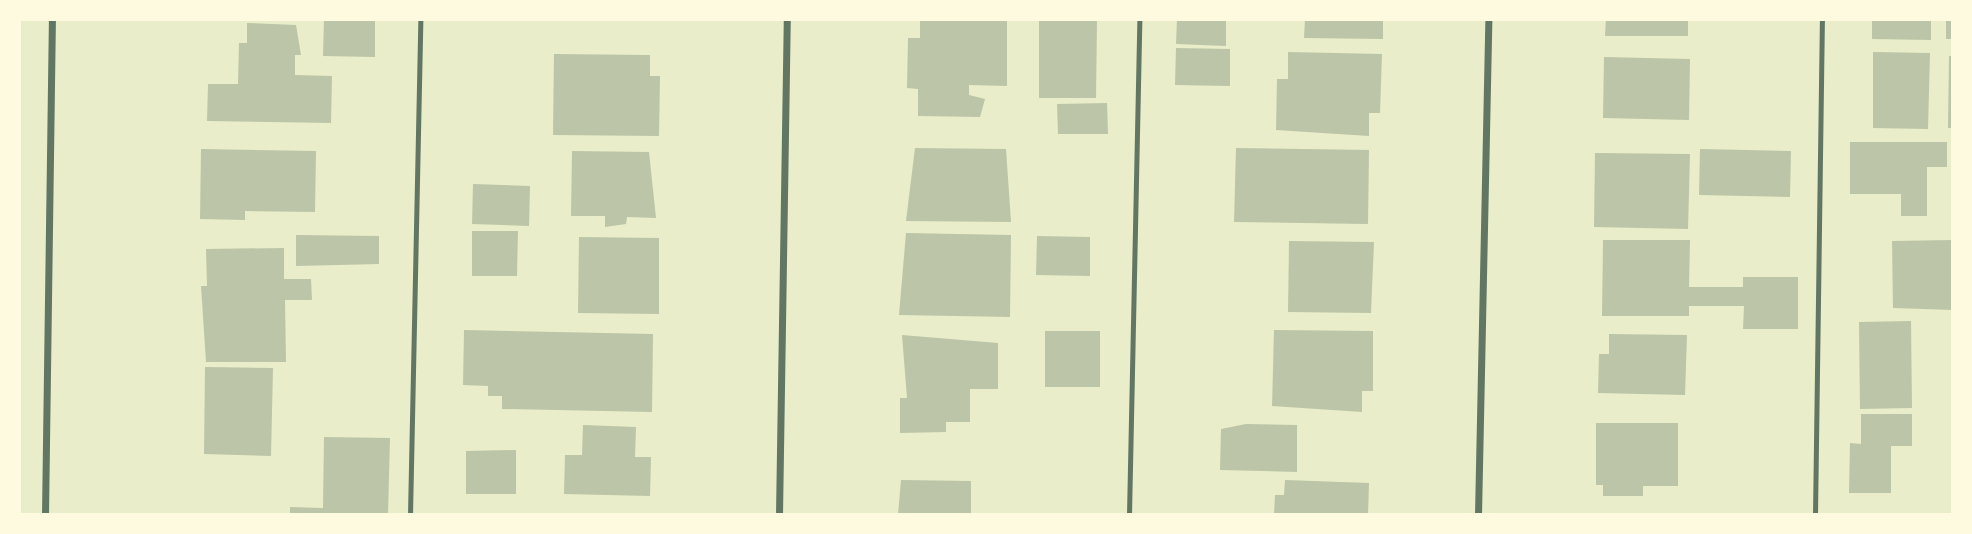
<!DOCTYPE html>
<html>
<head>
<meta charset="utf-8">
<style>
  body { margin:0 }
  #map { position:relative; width:1972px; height:534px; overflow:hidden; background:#e9edc9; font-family:"Space Grotesk",sans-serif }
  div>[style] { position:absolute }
  .building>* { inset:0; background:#bcc5a7 }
  .service>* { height:5px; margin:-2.5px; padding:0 2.5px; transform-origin:2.5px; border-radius:2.5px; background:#617663 }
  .minor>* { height:7px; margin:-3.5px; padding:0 3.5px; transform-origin:3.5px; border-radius:3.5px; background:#617663 }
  span { translate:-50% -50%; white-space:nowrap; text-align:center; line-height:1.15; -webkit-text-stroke:6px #fefae0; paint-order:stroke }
  .frame { position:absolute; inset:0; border:21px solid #fefae0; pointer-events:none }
</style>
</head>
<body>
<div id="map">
  <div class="building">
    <div style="clip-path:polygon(324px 19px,375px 19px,375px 57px,323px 56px)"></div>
    <div style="clip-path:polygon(920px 19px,1007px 20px,1007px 86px,969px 85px,969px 95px,985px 99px,980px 117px,918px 116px,918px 89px,907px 88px,908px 38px,920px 38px)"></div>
    <div style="clip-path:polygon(1039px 19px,1097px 19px,1096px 98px,1039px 98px)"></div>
    <div style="clip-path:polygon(1177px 19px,1226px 19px,1226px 46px,1176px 44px)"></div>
    <div style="clip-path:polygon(1305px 19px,1383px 19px,1383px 39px,1304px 38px)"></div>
    <div style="clip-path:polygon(1606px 19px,1688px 19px,1688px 36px,1605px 36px)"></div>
    <div style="clip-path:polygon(1872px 19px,1931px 19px,1931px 40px,1872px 39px)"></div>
    <div style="clip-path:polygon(1946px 19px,1953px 19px,1953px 39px,1946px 39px)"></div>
    <div style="clip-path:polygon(247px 23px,296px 25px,301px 55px,295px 55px,295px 75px,332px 76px,331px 123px,207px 121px,208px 84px,238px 84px,239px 43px,247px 43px)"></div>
    <div style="clip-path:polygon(1176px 48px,1230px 49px,1230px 86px,1175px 85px)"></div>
    <div style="clip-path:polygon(1288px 52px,1382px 54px,1380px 113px,1369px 113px,1369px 136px,1276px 130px,1277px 79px,1288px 79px)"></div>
    <div style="clip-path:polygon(1873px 52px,1930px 53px,1928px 129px,1873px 128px)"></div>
    <div style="clip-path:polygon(554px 54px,650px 55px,650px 76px,660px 76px,659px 136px,553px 135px)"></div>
    <div style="clip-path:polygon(1949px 56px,1953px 56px,1953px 128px,1948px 128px)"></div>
    <div style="clip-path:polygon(1604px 57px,1690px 59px,1689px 120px,1603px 118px)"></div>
    <div style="clip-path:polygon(1107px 103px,1108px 134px,1058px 134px,1057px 104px)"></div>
    <div style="clip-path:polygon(1850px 142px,1947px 142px,1947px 167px,1927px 167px,1927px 216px,1901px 216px,1901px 194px,1850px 194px)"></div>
    <div style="clip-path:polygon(915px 148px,1006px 149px,1011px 222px,906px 221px)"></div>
    <div style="clip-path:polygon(1236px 148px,1369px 150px,1368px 224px,1234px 222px)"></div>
    <div style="clip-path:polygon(201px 149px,316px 151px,315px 212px,245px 211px,245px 220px,200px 219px)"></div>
    <div style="clip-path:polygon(1700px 149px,1791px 151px,1790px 197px,1699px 195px)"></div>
    <div style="clip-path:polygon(572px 151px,649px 152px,656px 218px,627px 217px,626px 224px,605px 227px,605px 216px,571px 216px)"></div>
    <div style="clip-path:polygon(1595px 153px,1690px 154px,1688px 229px,1594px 227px)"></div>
    <div style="clip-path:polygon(473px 184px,530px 186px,529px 226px,472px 224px)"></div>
    <div style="clip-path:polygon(472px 231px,518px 231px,517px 276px,472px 276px)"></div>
    <div style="clip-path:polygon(906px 233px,1011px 235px,1010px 317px,899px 315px)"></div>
    <div style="clip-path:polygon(296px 235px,379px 236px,379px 264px,296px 266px)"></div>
    <div style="clip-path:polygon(1037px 236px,1090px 237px,1090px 276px,1036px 275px)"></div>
    <div style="clip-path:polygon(579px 237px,659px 238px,659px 314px,578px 313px)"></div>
    <div style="clip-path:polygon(1603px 240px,1690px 240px,1689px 287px,1743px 287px,1743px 277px,1798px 277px,1798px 329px,1743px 329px,1744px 306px,1689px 306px,1689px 316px,1602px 316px)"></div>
    <div style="clip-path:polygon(1953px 240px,1953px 310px,1893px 308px,1892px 241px)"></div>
    <div style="clip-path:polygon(1289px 241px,1374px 242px,1371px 313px,1288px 312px)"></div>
    <div style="clip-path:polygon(284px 248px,284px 279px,311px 279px,312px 300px,285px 300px,286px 362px,206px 362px,201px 286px,207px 286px,206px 249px)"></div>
    <div style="clip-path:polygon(1911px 321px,1912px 408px,1860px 409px,1859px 322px)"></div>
    <div style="clip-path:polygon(464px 330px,653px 334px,652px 412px,502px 409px,502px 396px,488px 396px,488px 386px,463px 385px)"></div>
    <div style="clip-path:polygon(1274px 330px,1373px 331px,1373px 391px,1362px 391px,1362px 412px,1272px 406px)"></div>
    <div style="clip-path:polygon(1045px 331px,1100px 331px,1100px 387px,1045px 387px)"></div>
    <div style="clip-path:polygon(1609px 334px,1687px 335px,1685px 395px,1598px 393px,1599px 354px,1609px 354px)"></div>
    <div style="clip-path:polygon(902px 335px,998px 343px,998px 389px,970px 389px,970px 422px,946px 422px,946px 432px,900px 433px,900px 398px,907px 398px)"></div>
    <div style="clip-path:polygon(205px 367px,273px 368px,271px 456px,204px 454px)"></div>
    <div style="clip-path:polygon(1861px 414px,1912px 414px,1912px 446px,1891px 446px,1891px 493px,1849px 493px,1850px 443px,1861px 444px)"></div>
    <div style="clip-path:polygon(1596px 423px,1678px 423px,1678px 486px,1643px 486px,1643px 496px,1603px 496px,1603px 485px,1596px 485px)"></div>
    <div style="clip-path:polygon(1246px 424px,1297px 425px,1297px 472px,1220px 470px,1221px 429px)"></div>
    <div style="clip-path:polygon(583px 425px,636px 427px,635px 457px,651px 457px,650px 496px,564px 494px,565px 455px,582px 455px)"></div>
    <div style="clip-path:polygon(324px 437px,390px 438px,388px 515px,290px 515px,290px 507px,323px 508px)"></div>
    <div style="clip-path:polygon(516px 450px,516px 494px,466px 494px,466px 451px)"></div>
    <div style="clip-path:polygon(901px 480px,971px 481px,971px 515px,898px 515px)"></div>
    <div style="clip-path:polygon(1285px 480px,1369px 483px,1368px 515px,1274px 514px,1275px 495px,1284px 495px)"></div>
  </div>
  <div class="service">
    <div style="left:410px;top:515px;width:496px;rotate:-88.8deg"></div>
    <div style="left:1129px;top:515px;width:496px;rotate:-88.8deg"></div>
    <div style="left:1815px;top:515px;width:496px;rotate:-89.2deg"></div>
  </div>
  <div class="minor">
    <div style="left:45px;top:515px;width:496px;rotate:-89.2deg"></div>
    <div style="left:779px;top:515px;width:496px;rotate:-89.1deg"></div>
    <div style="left:1478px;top:515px;width:496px;rotate:-88.8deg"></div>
  </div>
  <div class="frame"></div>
</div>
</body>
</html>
